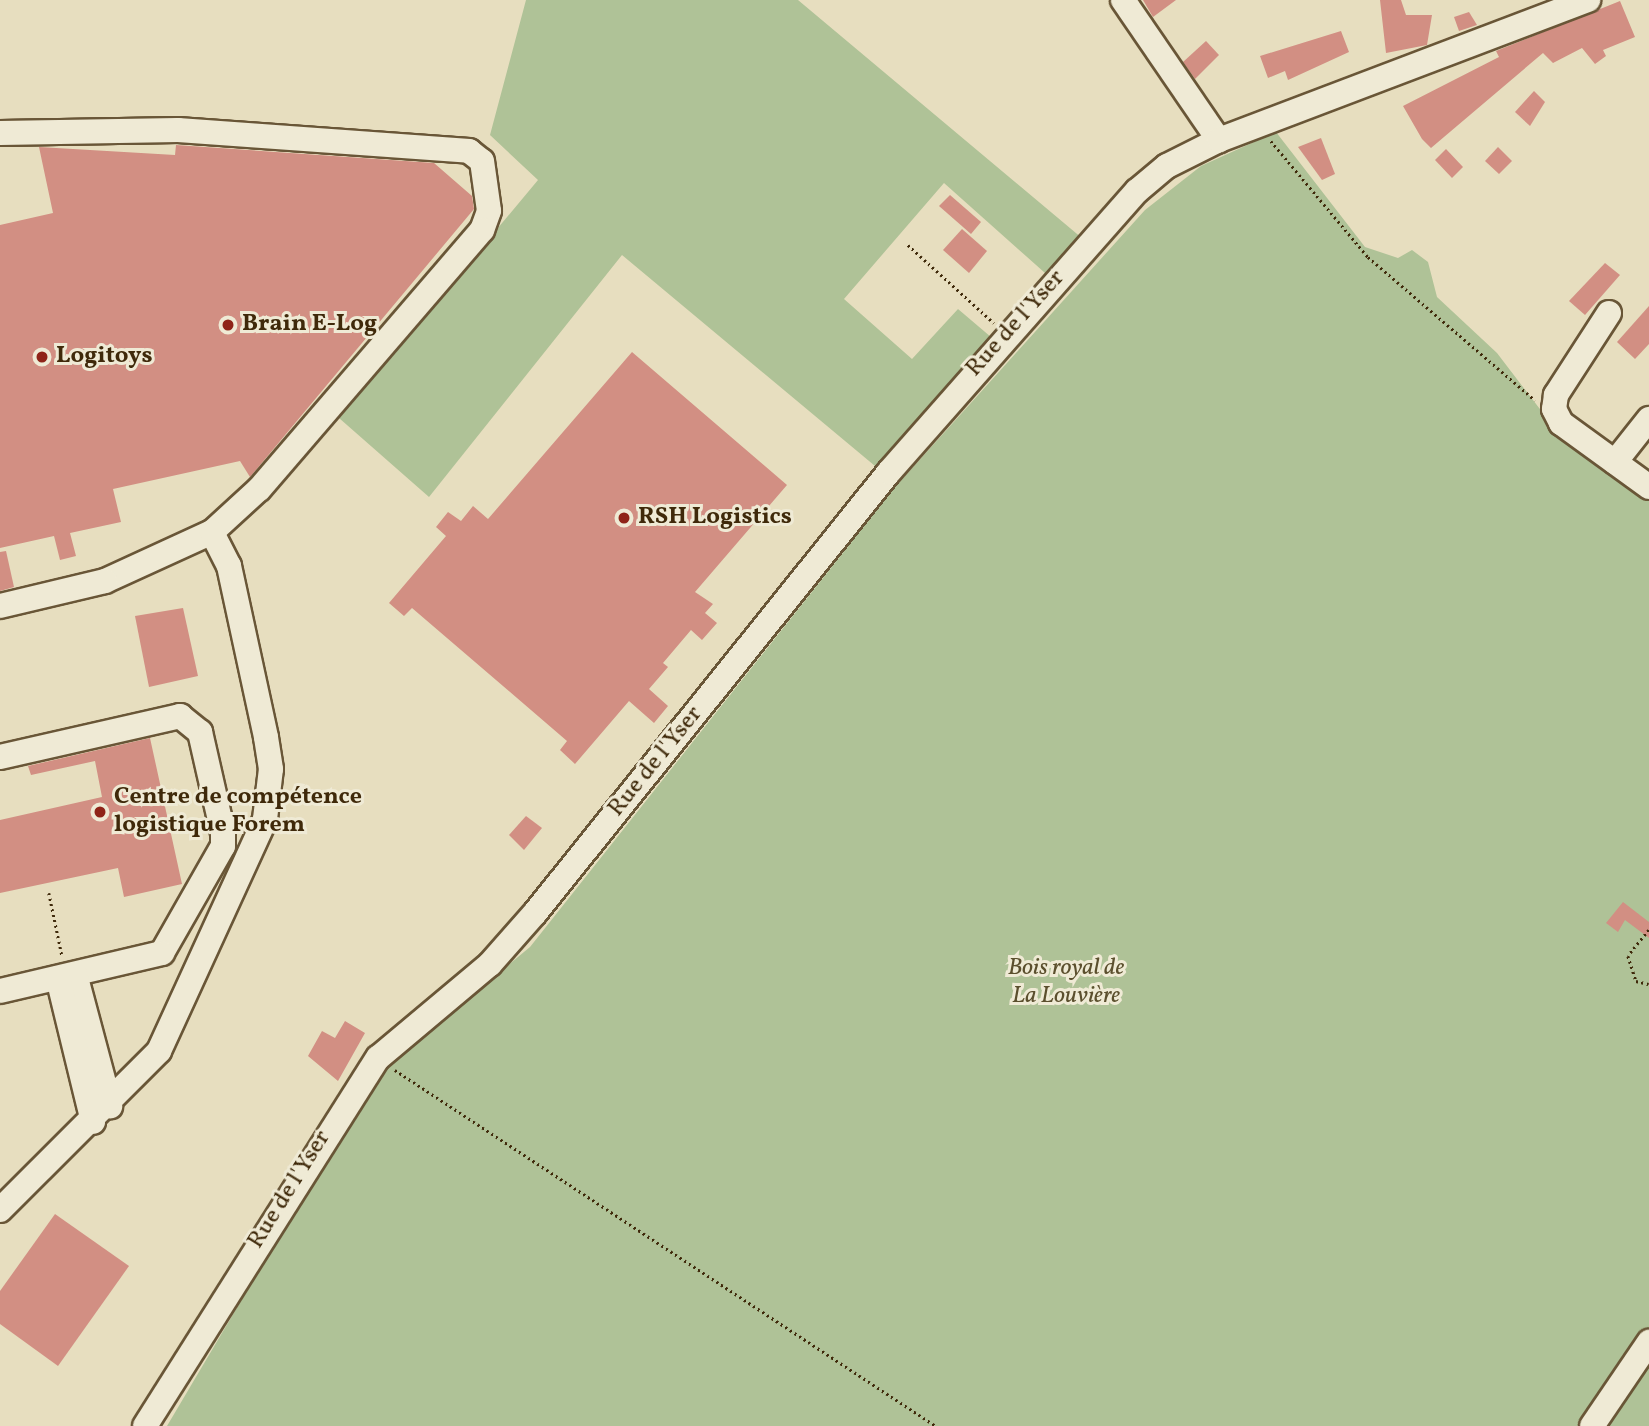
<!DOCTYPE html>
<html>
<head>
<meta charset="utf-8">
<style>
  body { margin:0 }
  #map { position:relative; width:1649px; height:1426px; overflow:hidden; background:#e7debf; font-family:Vollkorn,serif }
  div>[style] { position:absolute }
  .green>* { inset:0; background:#afc297 }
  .building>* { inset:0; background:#d28f83 }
  .path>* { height:2.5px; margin-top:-1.25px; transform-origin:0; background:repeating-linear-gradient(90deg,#3f290a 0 2px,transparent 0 5.5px) }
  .roads { filter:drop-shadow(2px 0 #695637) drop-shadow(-2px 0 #695637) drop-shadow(0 2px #695637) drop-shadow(0 -2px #695637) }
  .minor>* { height:24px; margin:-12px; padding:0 12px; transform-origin:12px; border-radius:12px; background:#efead5 }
  .dots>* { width:19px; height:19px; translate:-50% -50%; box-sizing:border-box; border:4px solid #efead5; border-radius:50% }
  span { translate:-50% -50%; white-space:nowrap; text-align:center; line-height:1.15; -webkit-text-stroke:6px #efead5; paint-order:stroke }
  .street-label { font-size:24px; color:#3f290a }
  .poi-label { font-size:24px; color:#3f290a; font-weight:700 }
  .left { translate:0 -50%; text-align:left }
  .park-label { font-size:24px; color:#5b4f2d; font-style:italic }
</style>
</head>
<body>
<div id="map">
  <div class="green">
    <div style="clip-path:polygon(526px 0,798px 0,1089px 244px,1054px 281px,944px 183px,844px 299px,912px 359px,958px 309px,998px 343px,881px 471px,622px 255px,429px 497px,339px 418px,538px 180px,490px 135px)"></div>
    <div style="clip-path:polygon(1276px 132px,1365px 247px,1398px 258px,1412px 250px,1428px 262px,1437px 297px,1497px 353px,1549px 421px,1649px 488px,1649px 1426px,167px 1426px,362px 1096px,387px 1065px,530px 947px,896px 486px,1145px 210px,1201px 166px)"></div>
  </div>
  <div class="building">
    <div style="clip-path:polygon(1143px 0,1176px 0,1153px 17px)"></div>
    <div style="clip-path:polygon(1380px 0,1401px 0,1406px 15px,1432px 15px,1427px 45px,1386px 53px)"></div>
    <div style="clip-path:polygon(1620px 1px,1635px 37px,1603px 50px,1606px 56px,1595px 64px,1582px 48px,1553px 63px,1543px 53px,1431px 148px,1422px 139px,1403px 106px,1499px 57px,1496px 51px)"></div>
    <div style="clip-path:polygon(1469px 12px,1477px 25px,1459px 31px,1454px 17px)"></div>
    <div style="clip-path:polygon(1341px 31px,1349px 52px,1288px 80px,1285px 71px,1268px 78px,1260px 56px)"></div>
    <div style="clip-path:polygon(1206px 41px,1219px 55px,1195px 79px,1183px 62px)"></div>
    <div style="clip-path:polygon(1534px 91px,1545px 102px,1530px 126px,1515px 112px)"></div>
    <div style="clip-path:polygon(1321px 138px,1335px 174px,1322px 180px,1298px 147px)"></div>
    <div style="clip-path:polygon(176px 145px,434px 163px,472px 196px,474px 209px,250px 477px,240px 461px,113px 489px,121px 522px,70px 533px,76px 556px,60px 560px,54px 536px,0 548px,0 225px,53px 213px,39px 147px,175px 155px)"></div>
    <div style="clip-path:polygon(1498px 147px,1512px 161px,1499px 174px,1485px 161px)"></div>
    <div style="clip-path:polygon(1446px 149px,1463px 167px,1452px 178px,1435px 160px)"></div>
    <div style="clip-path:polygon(950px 195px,981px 222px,971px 234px,939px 206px)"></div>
    <div style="clip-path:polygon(962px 229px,987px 251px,969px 273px,943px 250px)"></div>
    <div style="clip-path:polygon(1605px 263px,1620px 275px,1585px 315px,1569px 301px)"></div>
    <div style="clip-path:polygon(1649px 306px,1649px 344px,1635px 359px,1617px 342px)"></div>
    <div style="clip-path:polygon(632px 352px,787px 485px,695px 592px,713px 604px,705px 613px,717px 623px,702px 640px,691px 630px,663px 663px,668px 667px,649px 689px,668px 706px,654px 723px,629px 701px,575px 764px,560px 750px,567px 741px,412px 608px,404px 616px,389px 603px,446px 536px,436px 527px,448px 512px,461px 521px,473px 506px,488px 519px)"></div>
    <div style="clip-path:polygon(6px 551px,14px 587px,0 591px,0 552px)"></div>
    <div style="clip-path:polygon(183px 608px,198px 676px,149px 687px,135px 616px)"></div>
    <div style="clip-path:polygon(150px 738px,182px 884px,124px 897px,118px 868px,0 893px,0 820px,102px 797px,95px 761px,31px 775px,28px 766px)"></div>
    <div style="clip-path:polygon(526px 816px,542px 828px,524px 850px,509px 835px)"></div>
    <div style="clip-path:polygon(1623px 902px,1649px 922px,1649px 938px,1625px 920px,1618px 932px,1606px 923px)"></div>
    <div style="clip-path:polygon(345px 1021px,365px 1033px,338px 1081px,308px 1056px,322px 1031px,335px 1038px)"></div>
    <div style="clip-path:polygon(55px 1214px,129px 1266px,58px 1366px,0 1324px,0 1291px)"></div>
  </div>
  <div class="path">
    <div style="left:1271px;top:141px;width:151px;rotate:50.1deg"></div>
    <div style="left:1368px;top:257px;width:220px;rotate:40.6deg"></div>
    <div style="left:908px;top:245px;width:116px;rotate:42.2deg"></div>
    <div style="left:49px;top:893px;width:63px;rotate:78.2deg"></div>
    <div style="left:1649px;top:930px;width:33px;rotate:129deg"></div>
    <div style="left:1628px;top:956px;width:26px;rotate:72deg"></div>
    <div style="left:1636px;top:981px;width:13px;rotate:13deg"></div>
    <div style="left:395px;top:1070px;width:648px;rotate:33.35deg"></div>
  </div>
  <div class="roads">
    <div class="minor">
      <div style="left:1123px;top:0;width:170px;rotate:55.6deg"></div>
      <div style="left:0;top:133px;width:178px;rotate:-1deg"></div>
      <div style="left:178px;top:130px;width:292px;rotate:4.1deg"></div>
      <div style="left:469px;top:151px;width:16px;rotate:38deg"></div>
      <div style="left:482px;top:161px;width:50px;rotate:82deg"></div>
      <div style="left:489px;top:211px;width:20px;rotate:110deg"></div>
      <div style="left:482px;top:230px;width:342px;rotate:130.7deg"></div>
      <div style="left:259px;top:489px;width:64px;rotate:137.5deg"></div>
      <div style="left:212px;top:532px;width:118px;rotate:155.4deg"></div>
      <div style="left:105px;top:581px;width:108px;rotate:166.6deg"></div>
      <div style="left:1609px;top:313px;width:98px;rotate:122.9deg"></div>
      <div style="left:1556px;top:395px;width:14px;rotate:98deg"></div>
      <div style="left:1554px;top:409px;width:16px;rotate:63deg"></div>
      <div style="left:1561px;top:423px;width:109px;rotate:36deg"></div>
      <div style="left:1615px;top:462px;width:55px;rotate:-51.7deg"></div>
      <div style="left:0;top:757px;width:185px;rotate:-12.8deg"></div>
      <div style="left:180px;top:716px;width:26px;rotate:39deg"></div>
      <div style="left:200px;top:732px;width:104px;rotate:77.2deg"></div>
      <div style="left:223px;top:833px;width:13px;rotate:90deg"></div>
      <div style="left:223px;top:846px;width:123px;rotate:119.7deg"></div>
      <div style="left:162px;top:953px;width:166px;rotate:166.8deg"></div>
      <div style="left:75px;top:974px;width:137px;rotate:75.1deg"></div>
      <div style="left:58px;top:978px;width:148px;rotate:76.3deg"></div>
      <div style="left:0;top:1210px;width:225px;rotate:-45deg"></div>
      <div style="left:159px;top:1051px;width:255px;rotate:-65.4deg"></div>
      <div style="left:265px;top:819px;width:50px;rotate:-83.2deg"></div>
      <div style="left:271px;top:769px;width:32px;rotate:-99deg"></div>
      <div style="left:266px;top:737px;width:175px;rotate:-102.2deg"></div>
      <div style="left:229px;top:566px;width:38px;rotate:-117deg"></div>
      <div style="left:145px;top:1426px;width:436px;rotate:-57.7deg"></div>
      <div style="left:378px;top:1058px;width:146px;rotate:-40deg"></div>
      <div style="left:490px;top:964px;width:68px;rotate:-48.6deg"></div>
      <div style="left:535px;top:913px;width:566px;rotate:-51.25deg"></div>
      <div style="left:889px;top:472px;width:375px;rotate:-48.6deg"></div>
      <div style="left:1137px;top:191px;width:39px;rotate:-40deg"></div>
      <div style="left:1167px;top:166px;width:58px;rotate:-26.6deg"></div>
      <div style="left:1219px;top:140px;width:395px;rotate:-20.8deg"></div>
      <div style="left:1592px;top:1426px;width:102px;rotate:-55.8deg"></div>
    </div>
  </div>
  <div class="dots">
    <div style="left:228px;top:325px;background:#8f2418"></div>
    <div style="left:42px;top:357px;background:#8f2418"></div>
    <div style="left:624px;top:518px;background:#8f2418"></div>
    <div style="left:100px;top:812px;background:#8f2418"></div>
  </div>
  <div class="street-label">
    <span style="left:1016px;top:324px;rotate:-48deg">Rue de l'Yser</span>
    <span style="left:656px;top:762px;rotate:-51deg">Rue de l'Yser</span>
    <span style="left:290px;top:1190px;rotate:-58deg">Rue de l'Yser</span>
  </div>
  <div class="poi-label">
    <span class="left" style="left:242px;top:325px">Brain E-Log</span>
    <span class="left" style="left:56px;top:357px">Logitoys</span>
    <span class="left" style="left:638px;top:518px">RSH Logistics</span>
    <span class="left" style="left:114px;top:812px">Centre de compétence<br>logistique Forem</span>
  </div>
  <div class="park-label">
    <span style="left:1066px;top:983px">Bois royal de<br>La Louvière</span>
  </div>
</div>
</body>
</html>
